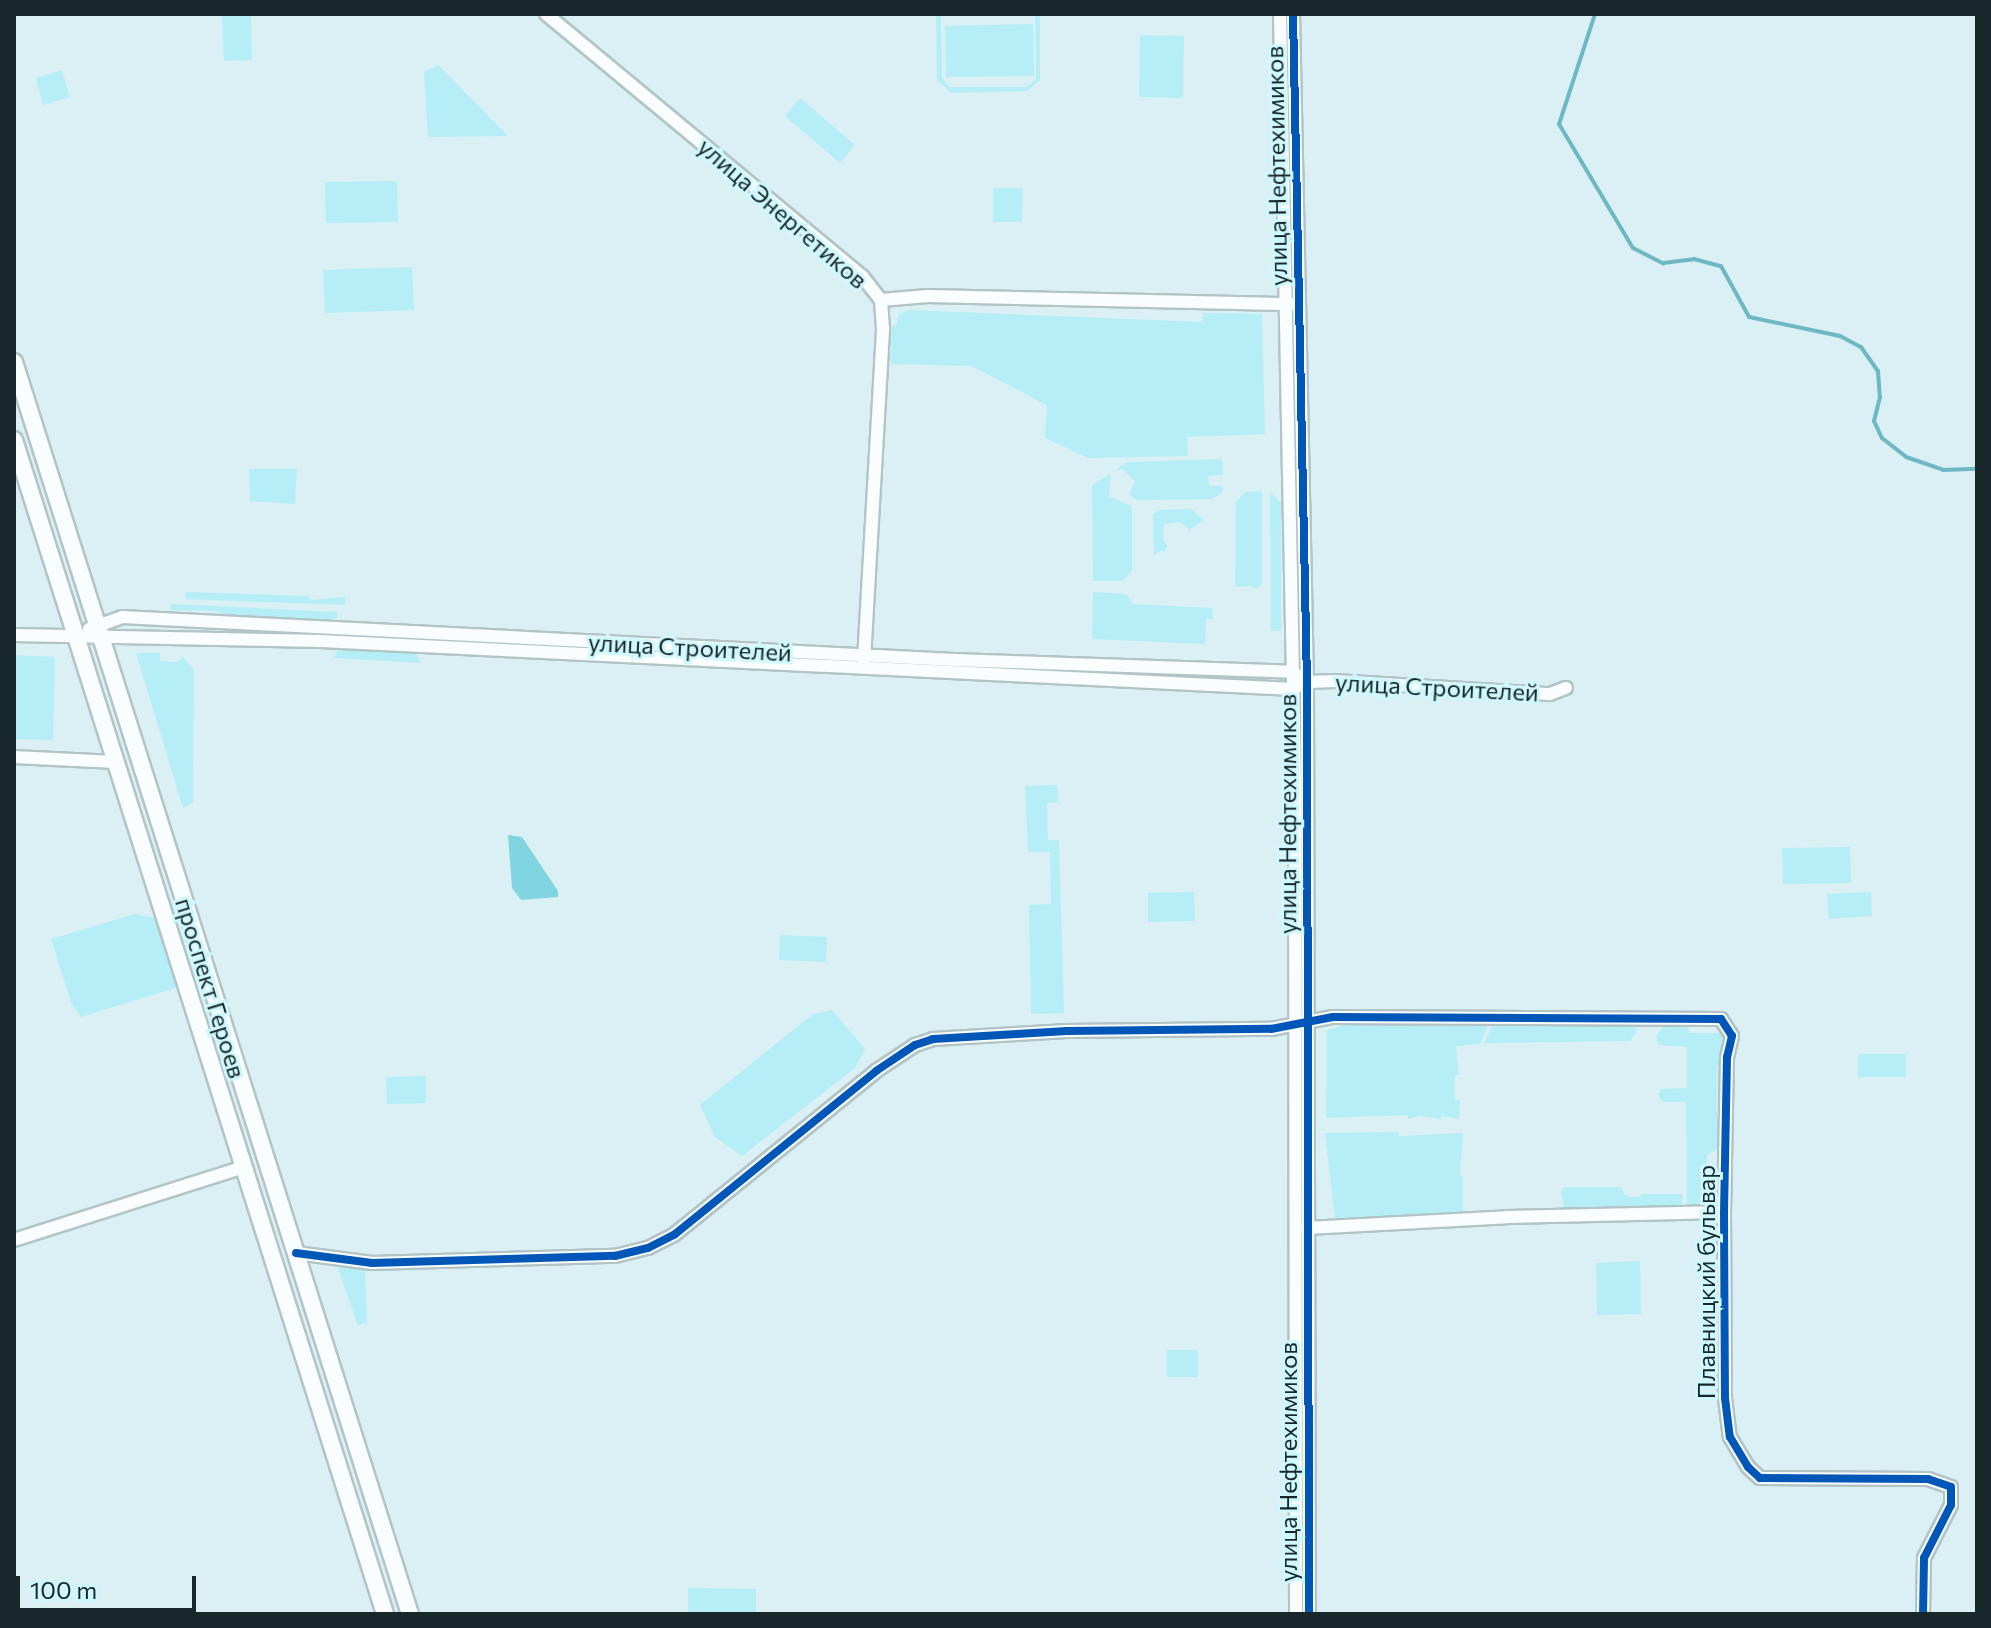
<!DOCTYPE html>
<html>
<head>
<meta charset="utf-8">
<style>
  body { margin:0 }
  #map { position:relative; width:1991px; height:1628px; overflow:hidden; background:#daf0f4; font-family:Commissioner,sans-serif }
  div>[style] { position:absolute }
  .green>* { inset:0; background:#b5eef7 }
  .forest>* { inset:0; background:#81d5e0 }
  .stream>* { height:4px; margin:-2px; padding:0 2px; transform-origin:2px; border-radius:2px; background:#6eb8c3 }
  .roads { filter:drop-shadow(2px 0 #b3c4c7) drop-shadow(-2px 0 #b3c4c7) drop-shadow(0 2px #b3c4c7) drop-shadow(0 -2px #b3c4c7) }
  .minor>* { height:12px; margin:-6px; padding:0 6px; transform-origin:6px; border-radius:6px; background:#f9fdfd }
  .major>* { height:16px; margin:-8px; padding:0 8px; transform-origin:8px; border-radius:8px; background:#f9fdfd }
  .cycleway>* { height:8px; margin:-4px; padding:0 4px; transform-origin:4px; border-radius:4px; background:#0057b8 }
  span { translate:-50% -50%; white-space:nowrap; text-align:center; line-height:1.15; -webkit-text-stroke:6px #cff8fe; paint-order:stroke }
  .street-label { font-size:24px; color:#182729 }
  .frame { position:absolute; inset:0; border:16px solid #182729; pointer-events:none }
  .scale { position:absolute; left:16px; top:1576px; width:180px; height:36px; box-sizing:border-box; border:4px solid #182729; border-top:0; padding-left:10px; font-size:24px; line-height:28px; white-space:nowrap; color:#182729; -webkit-text-stroke:6px #cff8fe; paint-order:stroke }
</style>
</head>
<body>
<div id="map">
  <div class="green">
    <div style="clip-path:polygon(222px 14px,251px 14px,252px 60px,224px 61px)"></div>
    <div style="clip-path:polygon(936px 14px,941px 14px,942px 78px,950px 87px,1026px 87px,1032px 83px,1036px 78px,1035px 14px,1040px 14px,1040px 80px,1027px 91px,951px 93px,937px 80px)"></div>
    <div style="clip-path:polygon(1033px 24px,1034px 76px,946px 77px,945px 26px)"></div>
    <div style="clip-path:polygon(1140px 35px,1184px 36px,1183px 98px,1139px 97px)"></div>
    <div style="clip-path:polygon(438px 65px,508px 136px,428px 137px,424px 72px)"></div>
    <div style="clip-path:polygon(62px 70px,70px 97px,43px 105px,36px 78px)"></div>
    <div style="clip-path:polygon(800px 98px,855px 145px,840px 163px,785px 116px)"></div>
    <div style="clip-path:polygon(397px 181px,398px 222px,326px 223px,325px 182px)"></div>
    <div style="clip-path:polygon(993px 188px,1023px 188px,1022px 222px,993px 222px)"></div>
    <div style="clip-path:polygon(412px 267px,414px 310px,325px 313px,323px 270px)"></div>
    <div style="clip-path:polygon(909px 310px,1202px 322px,1203px 313px,1262px 314px,1265px 434px,1187px 437px,1188px 456px,1088px 458px,1045px 438px,1047px 405px,971px 366px,891px 364px,892px 326px,896px 326px,899px 314px)"></div>
    <div style="clip-path:polygon(1222px 459px,1223px 475px,1208px 476px,1209px 486px,1223px 486px,1222px 493px,1212px 499px,1136px 500px,1129px 494px,1135px 482px,1123px 469px,1115px 470px,1127px 462px)"></div>
    <div style="clip-path:polygon(249px 469px,297px 469px,295px 504px,250px 501px)"></div>
    <div style="clip-path:polygon(1111px 474px,1109px 496px,1132px 507px,1132px 571px,1122px 581px,1093px 581px,1092px 485px)"></div>
    <div style="clip-path:polygon(1262px 491px,1262px 584px,1255px 589px,1250px 586px,1235px 587px,1236px 502px,1245px 492px)"></div>
    <div style="clip-path:polygon(1270px 492px,1281px 503px,1281px 631px,1271px 631px)"></div>
    <div style="clip-path:polygon(1191px 509px,1204px 520px,1189px 530px,1181px 522px,1164px 524px,1163px 540px,1168px 546px,1164px 552px,1161px 550px,1154px 556px,1153px 514px,1159px 510px)"></div>
    <div style="clip-path:polygon(185px 592px,309px 596px,310px 600px,345px 597px,345px 605px,186px 599px)"></div>
    <div style="clip-path:polygon(1093px 592px,1127px 594px,1132px 604px,1212px 608px,1213px 619px,1206px 619px,1205px 644px,1092px 639px)"></div>
    <div style="clip-path:polygon(171px 604px,337px 612px,337px 619px,228px 619px,217px 611px,171px 610px)"></div>
    <div style="clip-path:polygon(339px 648px,416px 654px,421px 663px,334px 658px)"></div>
    <div style="clip-path:polygon(136px 653px,160px 653px,160px 661px,177px 662px,183px 657px,194px 671px,193px 802px,183px 808px)"></div>
    <div style="clip-path:polygon(14px 655px,55px 657px,53px 740px,14px 739px)"></div>
    <div style="clip-path:polygon(1057px 785px,1058px 802px,1047px 803px,1048px 840px,1059px 840px,1064px 1013px,1031px 1014px,1029px 905px,1051px 904px,1050px 852px,1028px 852px,1025px 786px)"></div>
    <div style="clip-path:polygon(1850px 847px,1851px 883px,1783px 884px,1782px 848px)"></div>
    <div style="clip-path:polygon(1194px 892px,1195px 921px,1148px 922px,1148px 893px)"></div>
    <div style="clip-path:polygon(1871px 892px,1872px 916px,1829px 919px,1827px 894px)"></div>
    <div style="clip-path:polygon(135px 914px,156px 918px,178px 987px,81px 1017px,71px 1002px,51px 939px)"></div>
    <div style="clip-path:polygon(780px 935px,827px 937px,826px 962px,779px 960px)"></div>
    <div style="clip-path:polygon(832px 1010px,865px 1049px,855px 1068px,742px 1156px,715px 1137px,700px 1105px,813px 1014px)"></div>
    <div style="clip-path:polygon(1348px 1024px,1488px 1026px,1480px 1044px,1456px 1046px,1459px 1075px,1455px 1075px,1455px 1099px,1460px 1100px,1459px 1119px,1441px 1116px,1441px 1119px,1419px 1116px,1409px 1119px,1407px 1115px,1326px 1118px,1327px 1030px)"></div>
    <div style="clip-path:polygon(1492px 1026px,1633px 1026px,1638px 1029px,1630px 1041px,1484px 1043px)"></div>
    <div style="clip-path:polygon(1663px 1027px,1688px 1027px,1689px 1033px,1722px 1033px,1723px 1065px,1717px 1066px,1717px 1149px,1707px 1155px,1707px 1205px,1687px 1205px,1686px 1102px,1663px 1102px,1658px 1095px,1661px 1089px,1687px 1088px,1687px 1047px,1659px 1045px,1656px 1036px)"></div>
    <div style="clip-path:polygon(1858px 1054px,1906px 1054px,1906px 1077px,1858px 1077px)"></div>
    <div style="clip-path:polygon(426px 1076px,426px 1103px,387px 1104px,386px 1077px)"></div>
    <div style="clip-path:polygon(1399px 1132px,1399px 1136px,1463px 1133px,1460px 1175px,1463px 1176px,1463px 1214px,1335px 1218px,1325px 1133px)"></div>
    <div style="clip-path:polygon(1564px 1187px,1621px 1187px,1624px 1194px,1631px 1197px,1640px 1197px,1641px 1194px,1682px 1194px,1682px 1206px,1564px 1209px,1561px 1191px)"></div>
    <div style="clip-path:polygon(1640px 1261px,1641px 1314px,1597px 1315px,1596px 1263px)"></div>
    <div style="clip-path:polygon(359px 1266px,365px 1268px,367px 1327px,364px 1322px,358px 1326px,338px 1268px)"></div>
    <div style="clip-path:polygon(1167px 1350px,1198px 1350px,1198px 1377px,1167px 1377px)"></div>
    <div style="clip-path:polygon(688px 1588px,756px 1589px,756px 1614px,688px 1613px)"></div>
  </div>
  <div class="forest">
    <div style="clip-path:polygon(508px 835px,522px 837px,558px 891px,558px 897px,521px 900px,512px 888px)"></div>
  </div>
  <div class="stream">
    <div style="left:1595px;top:14px;width:116px;rotate:108.1deg"></div>
    <div style="left:1559px;top:124px;width:144px;rotate:59.2deg"></div>
    <div style="left:1633px;top:248px;width:34px;rotate:27deg"></div>
    <div style="left:1663px;top:263px;width:31px;rotate:-7deg"></div>
    <div style="left:1694px;top:259px;width:28px;rotate:15deg"></div>
    <div style="left:1721px;top:266px;width:58px;rotate:61.2deg"></div>
    <div style="left:1749px;top:317px;width:93px;rotate:11.8deg"></div>
    <div style="left:1840px;top:336px;width:24px;rotate:28deg"></div>
    <div style="left:1861px;top:347px;width:29px;rotate:55deg"></div>
    <div style="left:1878px;top:371px;width:26px;rotate:86deg"></div>
    <div style="left:1880px;top:397px;width:25px;rotate:104deg"></div>
    <div style="left:1874px;top:421px;width:19px;rotate:65deg"></div>
    <div style="left:1882px;top:438px;width:31px;rotate:38deg"></div>
    <div style="left:1906px;top:457px;width:39px;rotate:19deg"></div>
    <div style="left:1943px;top:470px;width:34px;rotate:-2deg"></div>
  </div>
  <div class="roads">
    <div class="minor">
      <div style="left:546px;top:14px;width:410px;rotate:39.7deg"></div>
      <div style="left:862px;top:276px;width:31px;rotate:52deg"></div>
      <div style="left:881px;top:300px;width:47px;rotate:-4.9deg"></div>
      <div style="left:928px;top:296px;width:364px;rotate:1.3deg"></div>
      <div style="left:1280px;top:14px;width:767px;rotate:88.88deg"></div>
      <div style="left:1295px;top:781px;width:833px;rotate:89.93deg"></div>
      <div style="left:1293px;top:14px;width:668px;rotate:88.8deg"></div>
      <div style="left:1307px;top:682px;width:932px;rotate:89.88deg"></div>
      <div style="left:89px;top:629px;width:35px;rotate:-20deg"></div>
      <div style="left:122px;top:617px;width:833px;rotate:2.96deg"></div>
      <div style="left:954px;top:660px;width:339px;rotate:2deg"></div>
      <div style="left:1293px;top:672px;width:6px;rotate:39deg"></div>
      <div style="left:14px;top:635px;width:307px;rotate:1.1deg"></div>
      <div style="left:321px;top:641px;width:973px;rotate:2.83deg"></div>
      <div style="left:1293px;top:689px;width:16px;rotate:-27deg"></div>
      <div style="left:1307px;top:682px;width:28px;rotate:-2deg"></div>
      <div style="left:1335px;top:681px;width:215px;rotate:3.5deg"></div>
      <div style="left:1550px;top:694px;width:17px;rotate:-21deg"></div>
      <div style="left:864px;top:660px;width:332px;rotate:-86.7deg"></div>
      <div style="left:883px;top:329px;width:29px;rotate:-94deg"></div>
      <div style="left:14px;top:757px;width:101px;rotate:2.8deg"></div>
      <div style="left:1307px;top:1228px;width:200px;rotate:-3.1deg"></div>
      <div style="left:1507px;top:1217px;width:217px;rotate:-1.3deg"></div>
      <div style="left:14px;top:1240px;width:241px;rotate:-17.6deg"></div>
      <div style="left:296px;top:1253px;width:77px;rotate:7.5deg"></div>
      <div style="left:372px;top:1263px;width:243px;rotate:-1.7deg"></div>
      <div style="left:615px;top:1256px;width:34px;rotate:-14deg"></div>
      <div style="left:648px;top:1248px;width:30px;rotate:-27deg"></div>
      <div style="left:675px;top:1234px;width:259px;rotate:-39deg"></div>
      <div style="left:876px;top:1071px;width:47px;rotate:-33.7deg"></div>
      <div style="left:915px;top:1045px;width:19px;rotate:-18deg"></div>
      <div style="left:933px;top:1039px;width:134px;rotate:-3.4deg"></div>
      <div style="left:1067px;top:1031px;width:204px;rotate:-0.6deg"></div>
      <div style="left:1271px;top:1029px;width:63px;rotate:-11deg"></div>
      <div style="left:1333px;top:1017px;width:388px;rotate:0.3deg"></div>
      <div style="left:1721px;top:1019px;width:20px;rotate:57deg"></div>
      <div style="left:1732px;top:1036px;width:22px;rotate:103deg"></div>
      <div style="left:1727px;top:1057px;width:155px;rotate:91.1deg"></div>
      <div style="left:1724px;top:1212px;width:186px;rotate:89.7deg"></div>
      <div style="left:1725px;top:1398px;width:39px;rotate:83deg"></div>
      <div style="left:1730px;top:1437px;width:35px;rotate:59deg"></div>
      <div style="left:1748px;top:1467px;width:16px;rotate:43deg"></div>
      <div style="left:1760px;top:1478px;width:168px;rotate:0.3deg"></div>
      <div style="left:1928px;top:1479px;width:24px;rotate:19deg"></div>
      <div style="left:1951px;top:1487px;width:18px;rotate:90deg"></div>
      <div style="left:1951px;top:1505px;width:59px;rotate:117deg"></div>
      <div style="left:1924px;top:1558px;width:56px;rotate:91deg"></div>
    </div>
    <div class="major">
      <div style="left:14px;top:362px;width:1313px;rotate:72.45deg"></div>
      <div style="left:14px;top:440px;width:1231px;rotate:72.46deg"></div>
    </div>
  </div>
  <div class="cycleway">
    <div style="left:1293px;top:14px;width:668px;rotate:88.8deg"></div>
    <div style="left:1307px;top:682px;width:932px;rotate:89.88deg"></div>
    <div style="left:296px;top:1253px;width:77px;rotate:7.5deg"></div>
    <div style="left:372px;top:1263px;width:243px;rotate:-1.7deg"></div>
    <div style="left:615px;top:1256px;width:34px;rotate:-14deg"></div>
    <div style="left:648px;top:1248px;width:30px;rotate:-27deg"></div>
    <div style="left:675px;top:1234px;width:259px;rotate:-39deg"></div>
    <div style="left:876px;top:1071px;width:47px;rotate:-33.7deg"></div>
    <div style="left:915px;top:1045px;width:19px;rotate:-18deg"></div>
    <div style="left:933px;top:1039px;width:134px;rotate:-3.4deg"></div>
    <div style="left:1067px;top:1031px;width:204px;rotate:-0.6deg"></div>
    <div style="left:1271px;top:1029px;width:63px;rotate:-11deg"></div>
    <div style="left:1333px;top:1017px;width:388px;rotate:0.3deg"></div>
    <div style="left:1721px;top:1019px;width:20px;rotate:57deg"></div>
    <div style="left:1732px;top:1036px;width:22px;rotate:103deg"></div>
    <div style="left:1727px;top:1057px;width:155px;rotate:91.1deg"></div>
    <div style="left:1724px;top:1212px;width:186px;rotate:89.7deg"></div>
    <div style="left:1725px;top:1398px;width:39px;rotate:83deg"></div>
    <div style="left:1730px;top:1437px;width:35px;rotate:59deg"></div>
    <div style="left:1748px;top:1467px;width:16px;rotate:43deg"></div>
    <div style="left:1760px;top:1478px;width:168px;rotate:0.3deg"></div>
    <div style="left:1928px;top:1479px;width:24px;rotate:19deg"></div>
    <div style="left:1951px;top:1487px;width:18px;rotate:90deg"></div>
    <div style="left:1951px;top:1505px;width:59px;rotate:117deg"></div>
    <div style="left:1924px;top:1558px;width:56px;rotate:91deg"></div>
  </div>
  <div class="street-label">
    <span style="left:1276px;top:166px;rotate:-91deg">улица Нефтехимиков</span>
    <span style="left:783px;top:213px;rotate:41deg">улица Энергетиков</span>
    <span style="left:690px;top:647px;rotate:3deg">улица Строителей</span>
    <span style="left:1437px;top:687px;rotate:3deg">улица Строителей</span>
    <span style="left:1287px;top:814px;rotate:-90deg">улица Нефтехимиков</span>
    <span style="left:211px;top:988px;rotate:73deg">проспект Героев</span>
    <span style="left:1706px;top:1282px;rotate:-90deg">Плавницкий бульвар</span>
    <span style="left:1288px;top:1462px;rotate:-90deg">улица Нефтехимиков</span>
  </div>
  <div class="frame"></div>
  <div class="scale">100 m</div>
</div>
</body>
</html>
